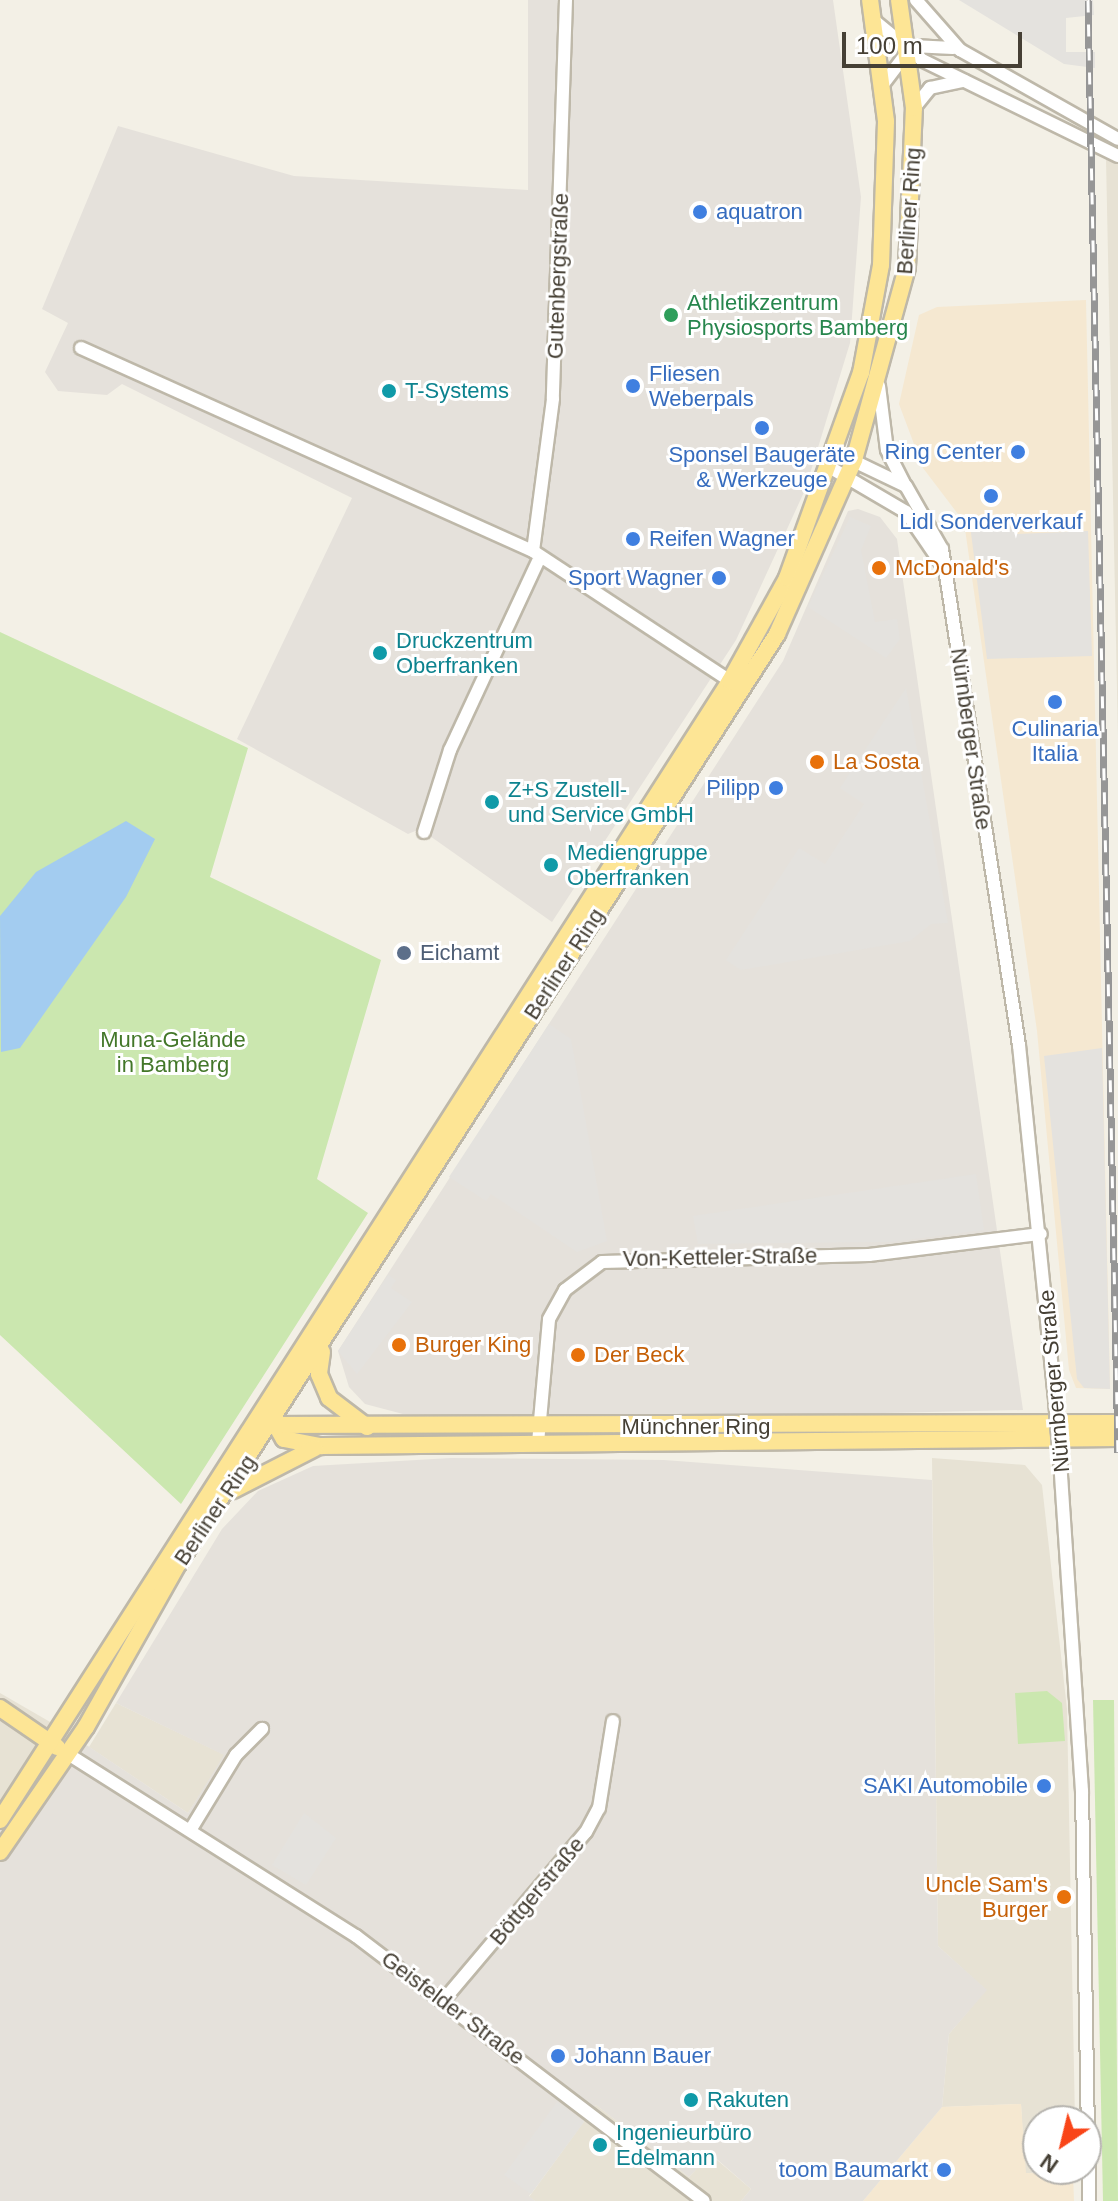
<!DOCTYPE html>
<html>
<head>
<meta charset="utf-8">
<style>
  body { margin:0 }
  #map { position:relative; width:1118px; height:2201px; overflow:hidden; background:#f3f0e6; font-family:Helvetica,sans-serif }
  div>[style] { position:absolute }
  .residential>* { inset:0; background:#e7e2d4 }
  .commercial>* { inset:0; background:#f5e8d1 }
  .industrial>* { inset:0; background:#e5e1db }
  .green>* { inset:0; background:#cbe7af }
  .parking>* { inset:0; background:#e4e2de }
  .water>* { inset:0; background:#a3ccf0 }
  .roads { filter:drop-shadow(2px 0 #beb8a9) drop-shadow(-2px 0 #beb8a9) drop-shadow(0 2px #beb8a9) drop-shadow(0 -2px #beb8a9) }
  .minor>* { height:12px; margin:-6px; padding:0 6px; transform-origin:6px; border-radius:6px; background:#fff }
  .major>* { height:16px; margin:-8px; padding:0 8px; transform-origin:8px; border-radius:8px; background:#fde595 }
  .rail>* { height:7px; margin-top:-3.5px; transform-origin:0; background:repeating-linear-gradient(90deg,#fff 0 12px,#969696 0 24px); box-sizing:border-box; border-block:2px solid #969696 }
  .bridges { filter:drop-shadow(2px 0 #beb8a9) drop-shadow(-2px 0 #beb8a9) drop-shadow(0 2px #beb8a9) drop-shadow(0 -2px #beb8a9) }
  .minor-bridge>* { height:12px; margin:-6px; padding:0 6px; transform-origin:6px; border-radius:6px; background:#fff }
  .dots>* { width:22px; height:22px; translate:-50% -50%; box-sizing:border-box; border:4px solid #fff; border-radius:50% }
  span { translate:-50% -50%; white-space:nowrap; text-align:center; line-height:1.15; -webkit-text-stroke:6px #fff; paint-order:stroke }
  .street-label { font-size:22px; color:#464035 }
  .shop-label { font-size:22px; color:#366cbe }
  .left { translate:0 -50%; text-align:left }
  .right { translate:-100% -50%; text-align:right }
  .leisure-label { font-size:22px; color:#27864d }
  .culture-label { font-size:22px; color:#0d838f }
  .food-label { font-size:22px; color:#c56008 }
  .service-label { font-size:22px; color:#4e5e75 }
  .park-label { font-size:22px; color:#437729 }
  .north { position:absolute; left:1022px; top:2105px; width:80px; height:80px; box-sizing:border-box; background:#fff; border:2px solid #b5b3ae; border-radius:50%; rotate:215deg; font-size:22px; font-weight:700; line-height:32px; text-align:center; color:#464035 }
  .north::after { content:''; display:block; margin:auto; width:28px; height:36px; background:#f94518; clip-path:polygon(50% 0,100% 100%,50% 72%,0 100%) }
  .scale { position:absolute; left:842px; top:32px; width:180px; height:36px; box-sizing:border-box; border:4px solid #464035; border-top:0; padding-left:10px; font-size:24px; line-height:28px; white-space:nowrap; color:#464035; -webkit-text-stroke:6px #fff; paint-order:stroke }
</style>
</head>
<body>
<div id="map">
  <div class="residential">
    <div style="clip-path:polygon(1106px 140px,1118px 147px,1118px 739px,1106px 159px)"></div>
    <div style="clip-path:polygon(932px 1458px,1025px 1465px,1042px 1485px,1067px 1709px,1075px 2121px,1038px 2121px,1038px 2169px,1073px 2174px,1025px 2173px,1021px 2104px,942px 2107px,949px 2034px,986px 1990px,938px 1946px)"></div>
    <div style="clip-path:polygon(0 1693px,64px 1730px,0 1830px)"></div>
    <div style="clip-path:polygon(116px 1703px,225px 1755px,188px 1813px,89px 1747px)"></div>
    <div style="clip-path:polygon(596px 2105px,689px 2177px,710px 2154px,751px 2189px,741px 2201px,535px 2201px,529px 2197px)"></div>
  </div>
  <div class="commercial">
    <div style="clip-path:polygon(1086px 300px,1110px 1389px,1076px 1388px,1069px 1370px,1037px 1031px,964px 522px,923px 468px,899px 404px,919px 315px,937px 307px)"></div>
    <div style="clip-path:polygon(1021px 2104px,1026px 2173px,1073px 2174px,1074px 2201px,863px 2201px,942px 2107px)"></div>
  </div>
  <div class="industrial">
    <div style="clip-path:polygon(528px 0,833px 0,861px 197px,850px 343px,805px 490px,736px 640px,552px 922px,420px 829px,408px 834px,237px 739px,352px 498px,122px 384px,107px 395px,58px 391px,45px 372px,68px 323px,42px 309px,118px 126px,294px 176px,528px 190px)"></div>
    <div style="clip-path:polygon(858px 509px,880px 517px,897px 539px,1023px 1410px,657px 1418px,403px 1414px,365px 1404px,349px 1387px,338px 1351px,783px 661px,848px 511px)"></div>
    <div style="clip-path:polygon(451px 1458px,664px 1460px,932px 1480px,938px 1946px,987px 1990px,949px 2034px,942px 2107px,863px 2201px,741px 2201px,751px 2189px,711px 2154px,689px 2177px,596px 2105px,529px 2196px,535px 2201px,0 2201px,0 1830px,64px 1730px,188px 1813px,224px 1755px,116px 1703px,222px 1529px,258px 1491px,313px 1466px)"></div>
  </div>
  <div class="green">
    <div style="clip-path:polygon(0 632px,248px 748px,210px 877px,381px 960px,317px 1179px,368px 1213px,181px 1504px,0 1335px)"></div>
    <div style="clip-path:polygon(1047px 1691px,1062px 1703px,1065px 1741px,1018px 1744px,1015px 1693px)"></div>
    <div style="clip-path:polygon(1093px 1700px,1114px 1700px,1118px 2201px,1103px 2201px)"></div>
  </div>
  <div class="parking">
    <div style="clip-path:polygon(959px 0,1093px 0,1094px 15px,1066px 18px,1066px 52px,1095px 52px,1095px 68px,1064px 64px)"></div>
    <div style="clip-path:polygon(850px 517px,871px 526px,861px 550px,875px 622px,897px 619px,900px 639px,886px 658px,808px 607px)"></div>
    <div style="clip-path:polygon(1016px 524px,1017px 534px,1088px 531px,1092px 656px,987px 659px,970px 525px)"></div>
    <div style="clip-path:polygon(906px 688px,948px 923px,931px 924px,910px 941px,741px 970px,726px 960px,799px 848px,825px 864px,864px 804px,840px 788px)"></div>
    <div style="clip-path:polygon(549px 1024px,571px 1039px,607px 1241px,577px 1252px,491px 1194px,486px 1201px,449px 1177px)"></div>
    <div style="clip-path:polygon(1102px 1048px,1110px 1389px,1084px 1388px,1077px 1379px,1044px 1056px)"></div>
    <div style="clip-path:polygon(976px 1174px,984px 1230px,892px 1242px,698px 1244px,693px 1216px)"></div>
    <div style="clip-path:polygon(388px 1275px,396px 1280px,391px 1288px,412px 1302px,357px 1374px,338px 1351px)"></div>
    <div style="clip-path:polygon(304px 1813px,336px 1838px,306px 1885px,272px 1865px)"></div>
    <div style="clip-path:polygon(557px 2102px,584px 2122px,531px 2194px,504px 2175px)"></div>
  </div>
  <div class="water">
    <div style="clip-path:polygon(126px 821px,155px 839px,126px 897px,20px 1048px,1px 1052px,0 916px,36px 872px)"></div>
  </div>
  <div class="roads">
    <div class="minor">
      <div style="left:566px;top:0;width:399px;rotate:91.9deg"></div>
      <div style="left:553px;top:399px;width:153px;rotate:97.5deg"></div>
      <div style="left:533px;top:551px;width:242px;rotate:33.4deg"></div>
      <div style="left:916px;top:0;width:67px;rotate:48.7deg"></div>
      <div style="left:960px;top:50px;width:181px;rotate:29.4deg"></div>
      <div style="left:876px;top:22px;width:60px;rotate:39.6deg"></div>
      <div style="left:922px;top:60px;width:218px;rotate:26.1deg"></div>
      <div style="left:884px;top:83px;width:46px;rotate:-52.9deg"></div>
      <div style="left:912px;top:46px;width:41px;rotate:2.8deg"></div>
      <div style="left:914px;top:108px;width:26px;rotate:-51deg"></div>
      <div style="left:930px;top:88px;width:35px;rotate:-12deg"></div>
      <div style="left:81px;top:348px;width:495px;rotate:24.2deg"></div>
      <div style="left:879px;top:386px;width:64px;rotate:82.9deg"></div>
      <div style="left:887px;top:450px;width:37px;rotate:63deg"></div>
      <div style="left:837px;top:453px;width:76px;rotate:25.6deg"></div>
      <div style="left:906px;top:486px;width:73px;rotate:60.3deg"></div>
      <div style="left:942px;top:549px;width:502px;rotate:81.18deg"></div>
      <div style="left:1019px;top:1045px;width:357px;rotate:84.2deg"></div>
      <div style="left:831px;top:468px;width:87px;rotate:30.4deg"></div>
      <div style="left:906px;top:512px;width:65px;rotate:55.6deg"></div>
      <div style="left:424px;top:832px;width:86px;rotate:-72.4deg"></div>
      <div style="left:450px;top:750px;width:208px;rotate:-65deg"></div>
      <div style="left:538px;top:1443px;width:124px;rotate:-84.9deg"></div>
      <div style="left:549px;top:1319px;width:33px;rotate:-61deg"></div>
      <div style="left:565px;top:1290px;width:46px;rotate:-37.1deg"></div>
      <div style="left:602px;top:1262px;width:267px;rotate:-1.5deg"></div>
      <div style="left:869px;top:1255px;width:173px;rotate:-7deg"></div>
      <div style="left:1060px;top:1460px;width:332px;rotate:86.2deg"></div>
      <div style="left:1082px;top:1791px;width:410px;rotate:89deg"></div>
      <div style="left:68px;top:1754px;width:341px;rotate:32.3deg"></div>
      <div style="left:356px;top:1936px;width:437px;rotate:37.3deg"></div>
      <div style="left:191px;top:1829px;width:87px;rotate:-58.7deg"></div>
      <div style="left:236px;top:1755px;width:37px;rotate:-45deg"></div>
      <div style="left:443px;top:2001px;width:221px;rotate:-49.8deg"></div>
      <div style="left:586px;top:1832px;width:27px;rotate:-62deg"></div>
      <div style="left:599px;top:1808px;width:88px;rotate:-80.9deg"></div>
    </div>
    <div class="major">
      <div style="left:322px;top:1352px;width:22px;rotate:98deg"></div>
      <div style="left:319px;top:1374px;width:26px;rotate:67deg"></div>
      <div style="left:329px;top:1398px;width:48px;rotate:37.3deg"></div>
      <div style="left:271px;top:1416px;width:26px;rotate:61deg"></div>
      <div style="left:284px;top:1439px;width:38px;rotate:11deg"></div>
      <div style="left:321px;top:1446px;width:797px;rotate:-0.58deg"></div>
      <div style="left:266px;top:1425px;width:852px;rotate:-0.13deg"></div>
      <div style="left:233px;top:1490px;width:92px;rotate:-27.1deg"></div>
      <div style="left:0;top:1708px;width:69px;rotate:34.4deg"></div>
      <div style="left:0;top:1820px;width:1353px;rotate:-57.34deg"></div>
      <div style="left:730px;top:681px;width:118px;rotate:-61deg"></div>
      <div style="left:787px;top:578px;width:218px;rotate:-70.2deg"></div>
      <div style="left:861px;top:373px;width:110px;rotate:-79.5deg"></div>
      <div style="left:881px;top:265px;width:144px;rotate:-88deg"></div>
      <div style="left:886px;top:121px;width:122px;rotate:-97.5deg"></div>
      <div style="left:0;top:1852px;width:152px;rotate:-55.5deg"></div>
      <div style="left:86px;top:1727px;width:187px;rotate:-60.6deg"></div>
      <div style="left:178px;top:1564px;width:1106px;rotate:-57.21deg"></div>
      <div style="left:777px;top:634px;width:190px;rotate:-66.1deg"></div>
      <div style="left:854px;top:460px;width:200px;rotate:-74.6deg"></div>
      <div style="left:907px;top:267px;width:159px;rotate:-87.5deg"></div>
      <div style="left:914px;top:108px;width:109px;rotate:-97.9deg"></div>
    </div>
  </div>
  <div class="rail">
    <div style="left:1088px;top:0;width:1453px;rotate:88.82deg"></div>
  </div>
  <div class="bridges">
    <div class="minor-bridge">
      <div style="left:1055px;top:1400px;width:60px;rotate:85.2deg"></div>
    </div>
  </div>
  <div class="dots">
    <div style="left:700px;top:212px;background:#3f7fe0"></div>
    <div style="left:671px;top:315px;background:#2e9e5b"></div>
    <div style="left:633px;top:386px;background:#3f7fe0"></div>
    <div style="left:389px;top:391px;background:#0f9aa8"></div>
    <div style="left:762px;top:428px;background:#3f7fe0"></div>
    <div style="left:1018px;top:452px;background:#3f7fe0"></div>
    <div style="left:991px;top:496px;background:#3f7fe0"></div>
    <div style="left:633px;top:539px;background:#3f7fe0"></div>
    <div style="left:879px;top:568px;background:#e8710a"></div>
    <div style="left:719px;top:578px;background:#3f7fe0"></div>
    <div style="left:380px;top:653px;background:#0f9aa8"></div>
    <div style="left:1055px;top:702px;background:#3f7fe0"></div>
    <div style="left:817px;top:762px;background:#e8710a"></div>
    <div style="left:776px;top:788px;background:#3f7fe0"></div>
    <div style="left:492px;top:802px;background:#0f9aa8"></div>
    <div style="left:551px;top:865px;background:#0f9aa8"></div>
    <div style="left:404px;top:953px;background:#5c6f8a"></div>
    <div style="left:399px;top:1345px;background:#e8710a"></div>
    <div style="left:578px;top:1355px;background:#e8710a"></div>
    <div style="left:1044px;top:1786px;background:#3f7fe0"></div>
    <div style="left:1064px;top:1897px;background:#e8710a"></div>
    <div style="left:558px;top:2056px;background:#3f7fe0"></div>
    <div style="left:691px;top:2100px;background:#0f9aa8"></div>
    <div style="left:600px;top:2145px;background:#0f9aa8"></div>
    <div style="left:944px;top:2170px;background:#3f7fe0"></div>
  </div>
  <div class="street-label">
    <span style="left:909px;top:211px;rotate:-86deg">Berliner Ring</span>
    <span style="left:558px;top:276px;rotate:-88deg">Gutenbergstraße</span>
    <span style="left:971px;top:739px;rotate:82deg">Nürnberger Straße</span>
    <span style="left:564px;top:964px;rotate:-57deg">Berliner Ring</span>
    <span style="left:720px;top:1257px;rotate:-1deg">Von-Ketteler-Straße</span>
    <span style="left:1054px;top:1381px;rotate:-95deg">Nürnberger Straße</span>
    <span style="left:696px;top:1427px">Münchner Ring</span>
    <span style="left:215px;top:1510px;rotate:-56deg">Berliner Ring</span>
    <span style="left:537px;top:1891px;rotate:-50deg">Böttgerstraße</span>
    <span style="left:453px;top:2008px;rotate:37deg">Geisfelder Straße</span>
  </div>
  <div class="shop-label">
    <span class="left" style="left:716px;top:212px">aquatron</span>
    <span class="left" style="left:649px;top:386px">Fliesen<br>Weberpals</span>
    <span class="right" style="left:1002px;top:452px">Ring Center</span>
    <span style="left:762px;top:467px">Sponsel Baugeräte<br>&amp; Werkzeuge</span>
    <span style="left:991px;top:522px">Lidl Sonderverkauf</span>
    <span class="left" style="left:649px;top:539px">Reifen Wagner</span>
    <span class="right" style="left:703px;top:578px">Sport Wagner</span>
    <span style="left:1055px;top:741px">Culinaria<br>Italia</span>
    <span class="right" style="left:760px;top:788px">Pilipp</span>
    <span class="right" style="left:1028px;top:1786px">SAKI Automobile</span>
    <span class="left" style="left:574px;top:2056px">Johann Bauer</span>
    <span class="right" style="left:928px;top:2170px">toom Baumarkt</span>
  </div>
  <div class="leisure-label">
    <span class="left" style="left:687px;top:315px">Athletikzentrum<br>Physiosports Bamberg</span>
  </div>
  <div class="culture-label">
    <span class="left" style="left:405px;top:391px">T-Systems</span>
    <span class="left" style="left:396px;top:653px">Druckzentrum<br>Oberfranken</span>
    <span class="left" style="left:508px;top:802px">Z+S Zustell-<br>und Service GmbH</span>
    <span class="left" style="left:567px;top:865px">Mediengruppe<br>Oberfranken</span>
    <span class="left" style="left:707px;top:2100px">Rakuten</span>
    <span class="left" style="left:616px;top:2145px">Ingenieurbüro<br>Edelmann</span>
  </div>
  <div class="food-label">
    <span class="left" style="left:895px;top:568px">McDonald's</span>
    <span class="left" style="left:833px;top:762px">La Sosta</span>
    <span class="left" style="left:415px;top:1345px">Burger King</span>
    <span class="left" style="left:594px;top:1355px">Der Beck</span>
    <span class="right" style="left:1048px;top:1897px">Uncle Sam's<br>Burger</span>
  </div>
  <div class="service-label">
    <span class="left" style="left:420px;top:953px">Eichamt</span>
  </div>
  <div class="park-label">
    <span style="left:173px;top:1052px">Muna-Gelände<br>in Bamberg</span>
  </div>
  <div class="north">N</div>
  <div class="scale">100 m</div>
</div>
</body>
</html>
